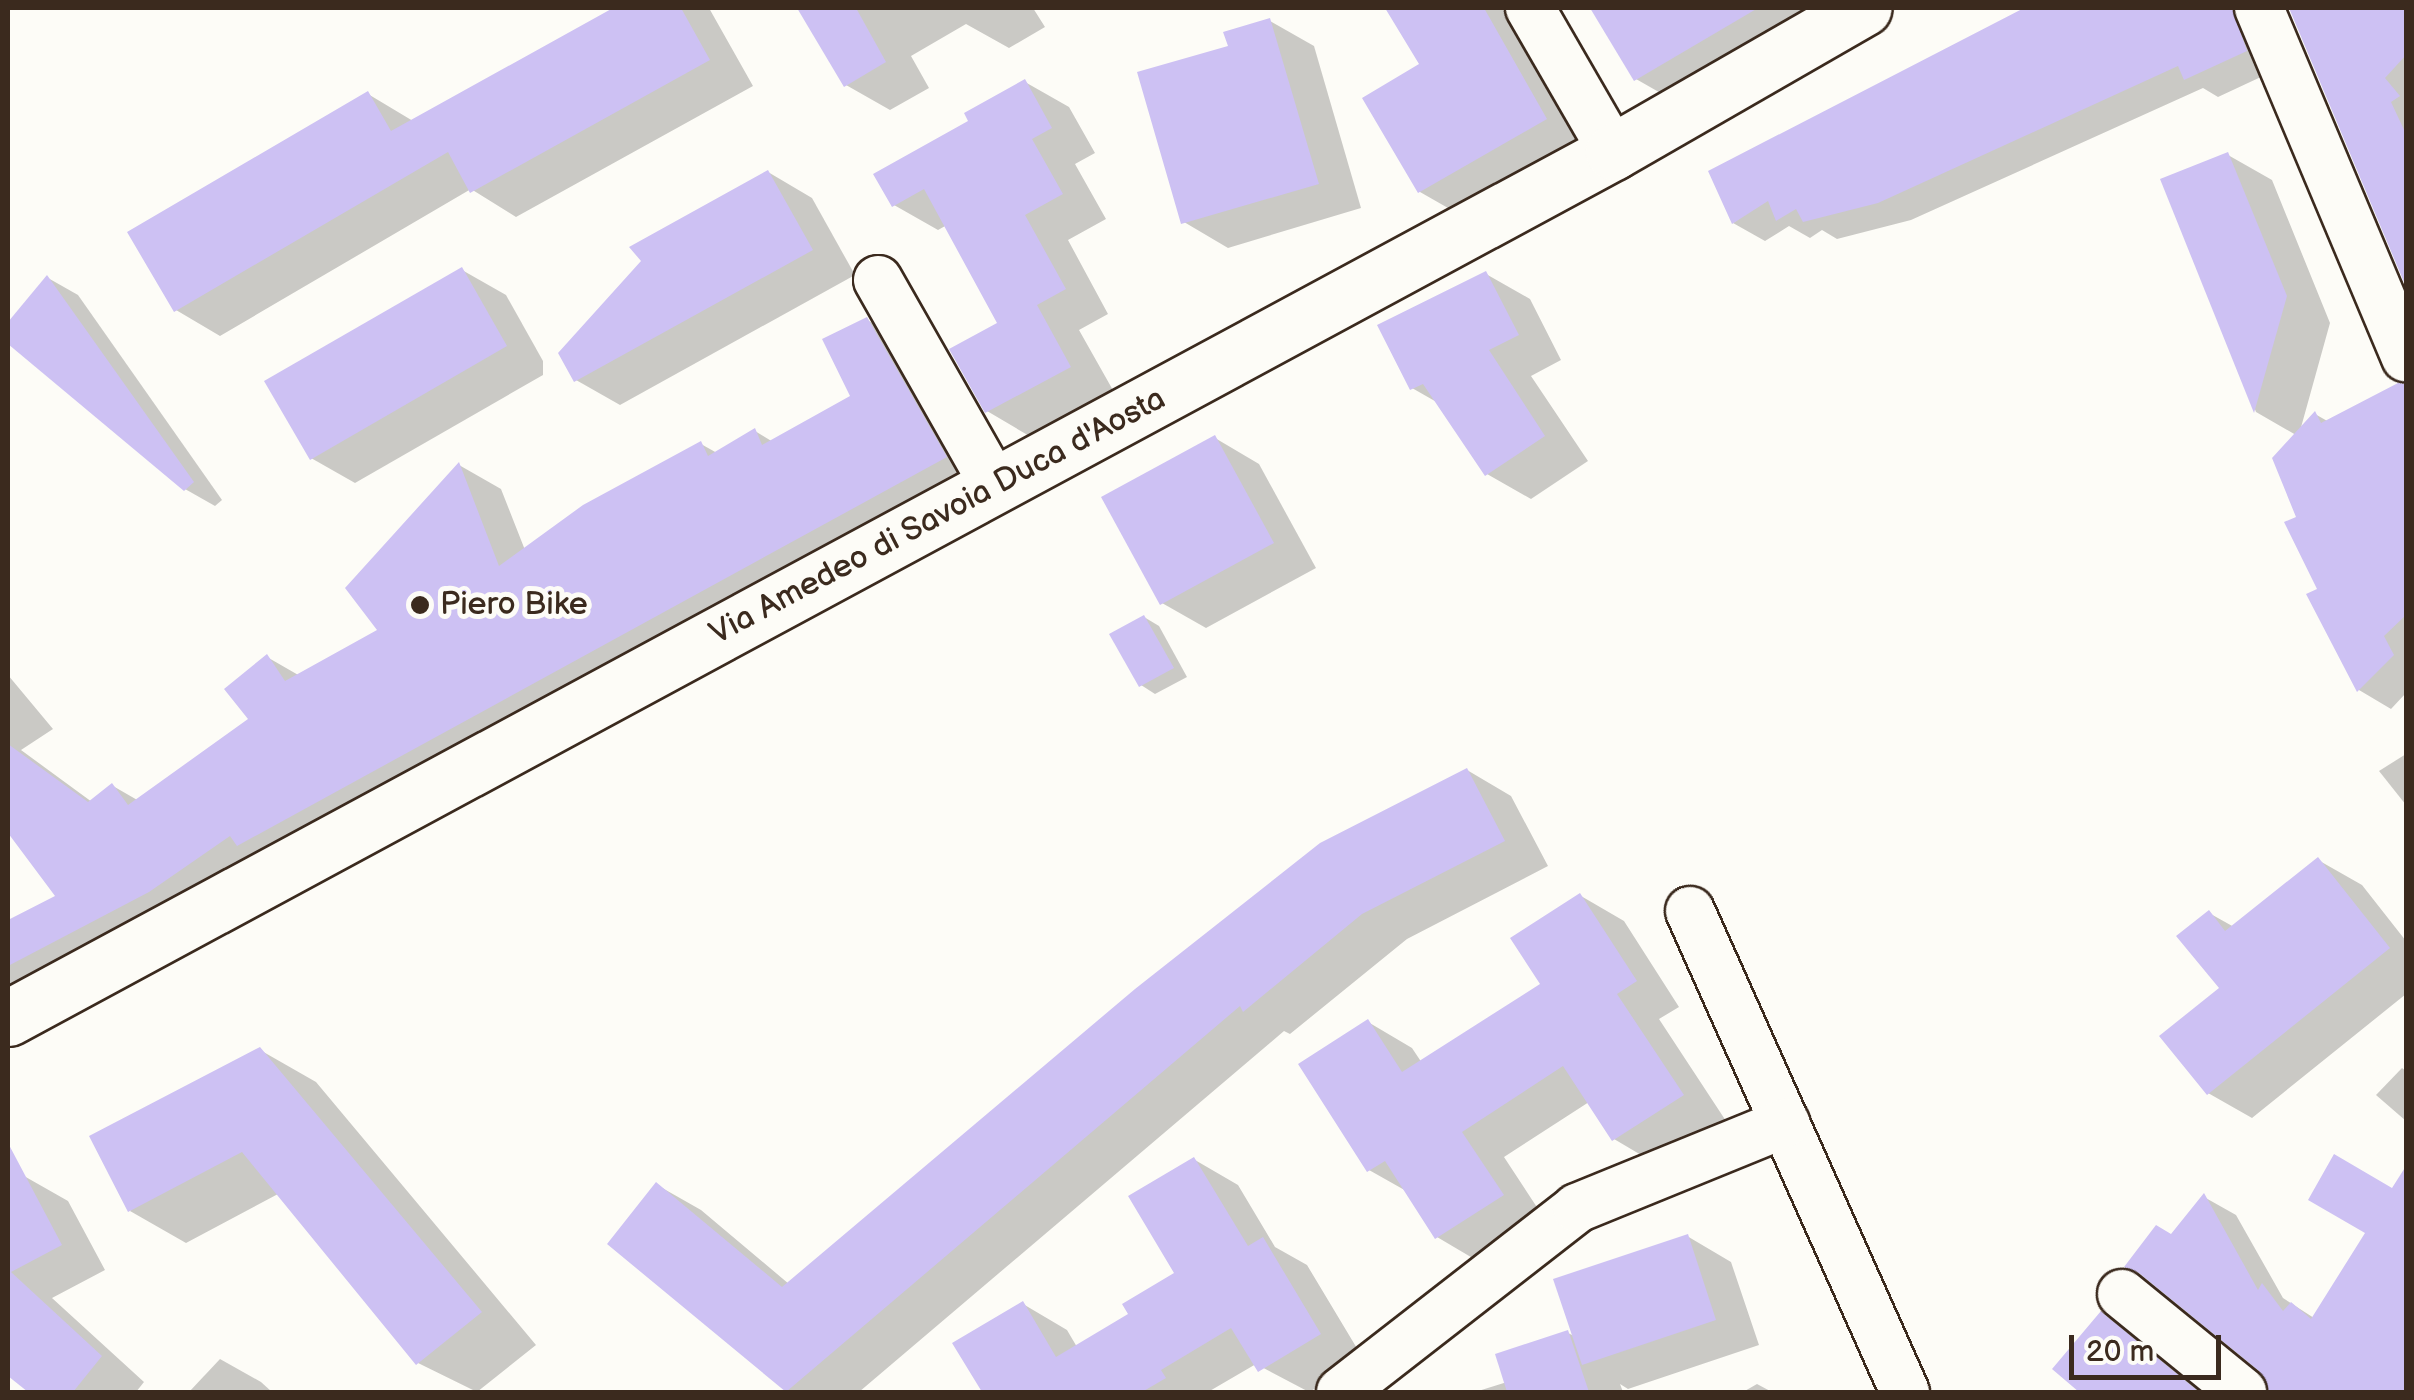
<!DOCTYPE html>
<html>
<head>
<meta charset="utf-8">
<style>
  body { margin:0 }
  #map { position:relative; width:2414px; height:1400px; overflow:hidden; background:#fdfcf7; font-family:"Balsamiq Sans",sans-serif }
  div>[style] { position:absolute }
  .shadow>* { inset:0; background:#0003 }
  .building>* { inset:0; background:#cdc1f3 }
  .roads { filter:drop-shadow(2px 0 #3b2a1e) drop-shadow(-2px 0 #3b2a1e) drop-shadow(0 2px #3b2a1e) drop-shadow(0 -2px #3b2a1e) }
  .street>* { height:48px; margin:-24px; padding:0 24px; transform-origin:24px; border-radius:24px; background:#fdfcf7 }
  .secondary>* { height:55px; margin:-27.5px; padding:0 27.5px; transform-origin:27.5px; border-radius:27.5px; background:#fdfcf7 }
  .dots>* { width:28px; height:28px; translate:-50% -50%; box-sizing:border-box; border:5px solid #fdfcf7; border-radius:50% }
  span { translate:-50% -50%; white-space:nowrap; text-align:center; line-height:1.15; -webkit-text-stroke:10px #fdfcf7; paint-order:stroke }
  .street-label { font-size:32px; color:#3b2a1e }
  .poi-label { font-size:32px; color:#3b2a1e }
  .left { translate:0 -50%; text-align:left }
  .frame { position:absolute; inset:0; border:10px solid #3b2a1e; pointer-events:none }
  .scale { position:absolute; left:2069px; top:1335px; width:152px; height:45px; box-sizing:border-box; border:5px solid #3b2a1e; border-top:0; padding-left:12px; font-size:30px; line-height:35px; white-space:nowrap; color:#3b2a1e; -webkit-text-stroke:8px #fdfcf7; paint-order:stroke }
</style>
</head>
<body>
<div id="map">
  <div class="shadow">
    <div style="clip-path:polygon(619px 8px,709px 8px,753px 86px,516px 217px,471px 189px,220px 336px,176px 310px,368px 94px,413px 121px)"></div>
    <div style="clip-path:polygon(800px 8px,1033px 8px,1045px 27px,1009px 48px,966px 24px,911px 56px,929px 88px,890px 110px,846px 85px)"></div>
    <div style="clip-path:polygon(1406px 8px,1520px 8px,1601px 151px,1476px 224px,1420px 192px,1422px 65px)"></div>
    <div style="clip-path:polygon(1594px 8px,1800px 8px,1811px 25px,1678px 103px,1636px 79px)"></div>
    <div style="clip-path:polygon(2027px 8px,2275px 8px,2278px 69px,2218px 97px,2203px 88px,1911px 220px,1837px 239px,1822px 230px,1810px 238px,1789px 226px,1765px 241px,1733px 223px)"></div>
    <div style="clip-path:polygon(2291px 8px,2406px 8px,2406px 239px,2383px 226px)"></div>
    <div style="clip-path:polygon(1270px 21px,1314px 46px,1361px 208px,1228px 248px,1184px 222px,1231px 47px)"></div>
    <div style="clip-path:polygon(1025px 82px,1069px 107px,1095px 153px,1075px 164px,1106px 219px,1068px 240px,1108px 314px,1079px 330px,1114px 392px,1031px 437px,987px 411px,1000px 324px,947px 225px,938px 230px,894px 205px,972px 122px)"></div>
    <div style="clip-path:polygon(2228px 155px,2272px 180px,2330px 323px,2300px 431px,2315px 414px,2329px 422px,2406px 387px,2406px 693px,2391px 709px,2359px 690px,2299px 518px,2296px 435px,2256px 412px,2163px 181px)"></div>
    <div style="clip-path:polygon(768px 172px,812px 198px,855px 275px,620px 405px,576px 380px)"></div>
    <div style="clip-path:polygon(462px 270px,506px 295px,543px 361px,543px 375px,355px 483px,311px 458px)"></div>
    <div style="clip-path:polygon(1486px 274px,1530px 299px,1561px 360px,1531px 376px,1588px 461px,1531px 499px,1487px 474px,1440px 404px,1412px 388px)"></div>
    <div style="clip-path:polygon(48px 278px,78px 295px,222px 500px,215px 506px,185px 489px,8px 341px,8px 326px)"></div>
    <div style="clip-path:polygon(867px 320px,910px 344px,988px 481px,8px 1015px,8px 924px,59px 897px,8px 830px,8px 675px,53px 729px,21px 750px,92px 802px,113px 786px,139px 801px,251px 719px,267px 657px,300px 676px,381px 630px,459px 465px,501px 489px,525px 550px,701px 444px,717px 453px,755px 431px,773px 442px,853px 397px)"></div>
    <div style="clip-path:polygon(1215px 438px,1259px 464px,1316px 568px,1206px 628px,1162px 603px)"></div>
    <div style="clip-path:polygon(1144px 617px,1159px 626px,1187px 677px,1155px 694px,1141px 685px)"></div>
    <div style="clip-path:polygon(2406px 754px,2406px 805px,2379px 771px)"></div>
    <div style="clip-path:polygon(1467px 770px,1511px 796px,1548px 866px,1407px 939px,1290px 1034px,1284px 1031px,859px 1392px,787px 1391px,657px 1185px,701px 1210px,789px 1284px)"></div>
    <div style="clip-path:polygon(2318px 860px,2362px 885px,2406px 941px,2406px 994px,2252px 1118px,2208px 1093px,2222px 989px,2209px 913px,2234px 927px)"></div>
    <div style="clip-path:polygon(1581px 896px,1624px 921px,1679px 1007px,1659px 1019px,1726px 1121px,1658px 1165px,1614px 1139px,1589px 1102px,1504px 1157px,1546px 1221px,1481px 1263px,1437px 1237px,1408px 1192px,1369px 1170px,1368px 1022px,1412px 1048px,1422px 1063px,1544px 984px)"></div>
    <div style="clip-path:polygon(260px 1050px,316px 1082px,536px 1345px,477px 1392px,418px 1363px,278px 1194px,186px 1243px,130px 1211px)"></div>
    <div style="clip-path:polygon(2402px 1068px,2406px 1071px,2406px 1121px,2376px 1095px)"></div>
    <div style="clip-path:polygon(2335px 1158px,2406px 1199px,2406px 1392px,2269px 1392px,2271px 1383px,2172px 1237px,2204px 1197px,2236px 1215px,2283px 1298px,2314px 1318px,2368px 1232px)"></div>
    <div style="clip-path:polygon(1195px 1160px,1238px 1185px,1275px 1247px,1307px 1265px,1364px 1360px,1309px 1392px,1256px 1364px,1208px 1392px,985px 1392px,956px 1344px,1023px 1304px,1067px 1330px,1077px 1347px,1131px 1315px,1177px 1274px)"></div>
    <div style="clip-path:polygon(24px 1176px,68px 1201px,105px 1270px,52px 1298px,144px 1382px,136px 1392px,32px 1392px,8px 1373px,8px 1185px)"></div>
    <div style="clip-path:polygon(1687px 1236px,1731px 1262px,1759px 1345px,1628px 1389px,1620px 1384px,1623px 1392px,1475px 1392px,1507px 1382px,1568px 1333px,1576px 1337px)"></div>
    <div style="clip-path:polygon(2102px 1314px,2134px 1333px,2206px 1392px,2083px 1392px,2056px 1369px)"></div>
    <div style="clip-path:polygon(220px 1359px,261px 1382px,272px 1392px,189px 1392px)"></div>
    <div style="clip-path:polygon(1757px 1384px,1772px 1392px,1743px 1392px)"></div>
  </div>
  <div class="building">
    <div style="clip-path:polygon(613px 8px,681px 8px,710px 60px,470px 193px,448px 152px,174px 312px,127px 232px,368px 91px,391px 131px)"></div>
    <div style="clip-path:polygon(797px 8px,856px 8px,886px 62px,844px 87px)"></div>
    <div style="clip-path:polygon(1385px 8px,1484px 8px,1547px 119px,1418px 193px,1362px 98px,1419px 64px)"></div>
    <div style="clip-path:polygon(1590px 8px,1758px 8px,1634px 81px)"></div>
    <div style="clip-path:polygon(2024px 8px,2232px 8px,2247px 51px,2184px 80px,2178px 66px,1878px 203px,1803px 222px,1796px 209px,1776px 221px,1768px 201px,1732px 224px,1708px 171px)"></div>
    <div style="clip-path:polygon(2289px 8px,2406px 8px,2406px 55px,2385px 78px,2400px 96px,2391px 102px,2406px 134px,2406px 287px)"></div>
    <div style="clip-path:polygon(1270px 18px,1319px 184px,1181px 224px,1137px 72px,1228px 46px,1223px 32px)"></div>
    <div style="clip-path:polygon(1025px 79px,1052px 128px,1032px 139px,1063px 194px,1025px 215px,1066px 289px,1037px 305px,1071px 367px,985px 413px,949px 349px,997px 323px,924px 189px,892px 207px,873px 174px,968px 121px,964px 113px)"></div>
    <div style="clip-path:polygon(2228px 152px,2287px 296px,2254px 413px,2160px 179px)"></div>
    <div style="clip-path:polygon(768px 170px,813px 250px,574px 382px,558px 353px,641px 261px,629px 247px)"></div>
    <div style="clip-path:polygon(462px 267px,507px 346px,310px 460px,264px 381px)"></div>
    <div style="clip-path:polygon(1486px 271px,1519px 335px,1489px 350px,1545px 436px,1485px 476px,1423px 384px,1410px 390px,1377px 325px)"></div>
    <div style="clip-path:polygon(47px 275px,194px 482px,184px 491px,8px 344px,8px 322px)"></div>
    <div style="clip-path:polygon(867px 317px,947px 457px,237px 846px,230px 836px,149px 892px,8px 966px,8px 920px,55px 896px,8px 833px,8px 744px,88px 802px,112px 783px,128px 805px,248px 719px,224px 689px,267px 654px,285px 681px,377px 630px,345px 588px,459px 462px,499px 566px,583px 505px,701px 441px,708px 456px,755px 428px,762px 445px,850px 396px,822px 339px)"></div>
    <div style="clip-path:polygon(2398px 383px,2406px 384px,2406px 615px,2384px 636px,2394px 655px,2357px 692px,2306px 594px,2317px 589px,2284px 522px,2296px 517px,2272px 458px,2315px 411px,2321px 423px)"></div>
    <div style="clip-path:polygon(1215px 435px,1274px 543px,1160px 605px,1101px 497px)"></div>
    <div style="clip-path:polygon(1144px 615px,1174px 668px,1139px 687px,1109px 634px)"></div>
    <div style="clip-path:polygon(1467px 768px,1505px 841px,1362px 914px,1243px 1012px,1240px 1006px,786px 1392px,607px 1244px,656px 1182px,782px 1287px,1135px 989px,1320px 843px)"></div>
    <div style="clip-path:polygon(2318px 857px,2390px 948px,2207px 1095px,2159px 1036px,2219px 988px,2176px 936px,2209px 910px,2225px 931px)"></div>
    <div style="clip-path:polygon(1580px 893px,1637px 981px,1617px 994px,1684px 1095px,1612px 1141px,1563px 1066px,1462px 1132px,1504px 1195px,1435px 1239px,1385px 1161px,1367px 1172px,1298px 1064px,1368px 1019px,1402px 1072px,1540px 984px,1510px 938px)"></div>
    <div style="clip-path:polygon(260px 1047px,482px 1312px,416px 1365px,242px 1152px,128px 1212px,89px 1136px)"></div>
    <div style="clip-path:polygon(8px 1143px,62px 1245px,11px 1272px,102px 1356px,73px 1392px,28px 1392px,8px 1376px)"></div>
    <div style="clip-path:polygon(2334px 1154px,2392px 1188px,2406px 1166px,2406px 1392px,2269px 1392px,2259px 1371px,2139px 1273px,2124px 1267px,2156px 1225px,2171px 1234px,2204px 1193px,2258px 1290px,2262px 1283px,2283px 1311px,2291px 1302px,2311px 1319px,2365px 1233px,2308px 1200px)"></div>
    <div style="clip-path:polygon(1194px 1157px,1248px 1246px,1263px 1237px,1321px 1334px,1258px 1372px,1231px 1328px,1161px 1370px,1166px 1378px,1142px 1392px,982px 1392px,952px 1343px,1023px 1301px,1056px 1357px,1128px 1314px,1122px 1304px,1174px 1273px,1128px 1196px)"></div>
    <div style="clip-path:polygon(1688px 1234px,1716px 1320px,1582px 1365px,1553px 1279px)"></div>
    <div style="clip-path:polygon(2101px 1311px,2105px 1315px,2199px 1392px,2079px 1392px,2052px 1369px)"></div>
    <div style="clip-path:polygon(1568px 1330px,1589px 1392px,1507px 1392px,1495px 1354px)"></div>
  </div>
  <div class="roads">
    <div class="street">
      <div style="left:1530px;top:8px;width:166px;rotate:60deg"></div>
      <div style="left:2259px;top:8px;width:379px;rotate:67.2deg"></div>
      <div style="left:878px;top:280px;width:237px;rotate:60.4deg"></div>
      <div style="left:1690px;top:911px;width:527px;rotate:65.92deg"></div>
      <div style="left:2122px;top:1294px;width:155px;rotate:39.2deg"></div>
      <div style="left:1341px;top:1392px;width:299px;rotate:-37.9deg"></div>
      <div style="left:1577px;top:1208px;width:225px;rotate:-22.2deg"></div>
    </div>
    <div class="secondary">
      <div style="left:8px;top:1018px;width:1824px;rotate:-28.35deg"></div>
      <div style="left:1613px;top:152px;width:289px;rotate:-29.9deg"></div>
    </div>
  </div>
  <div class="dots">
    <div style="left:420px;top:605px;background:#3b2a1e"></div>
  </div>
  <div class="street-label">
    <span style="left:938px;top:517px;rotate:-28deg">Via Amedeo di Savoia Duca d'Aosta</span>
  </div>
  <div class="poi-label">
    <span class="left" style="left:440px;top:605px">Piero Bike</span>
  </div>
  <div class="frame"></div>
  <div class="scale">20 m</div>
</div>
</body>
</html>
